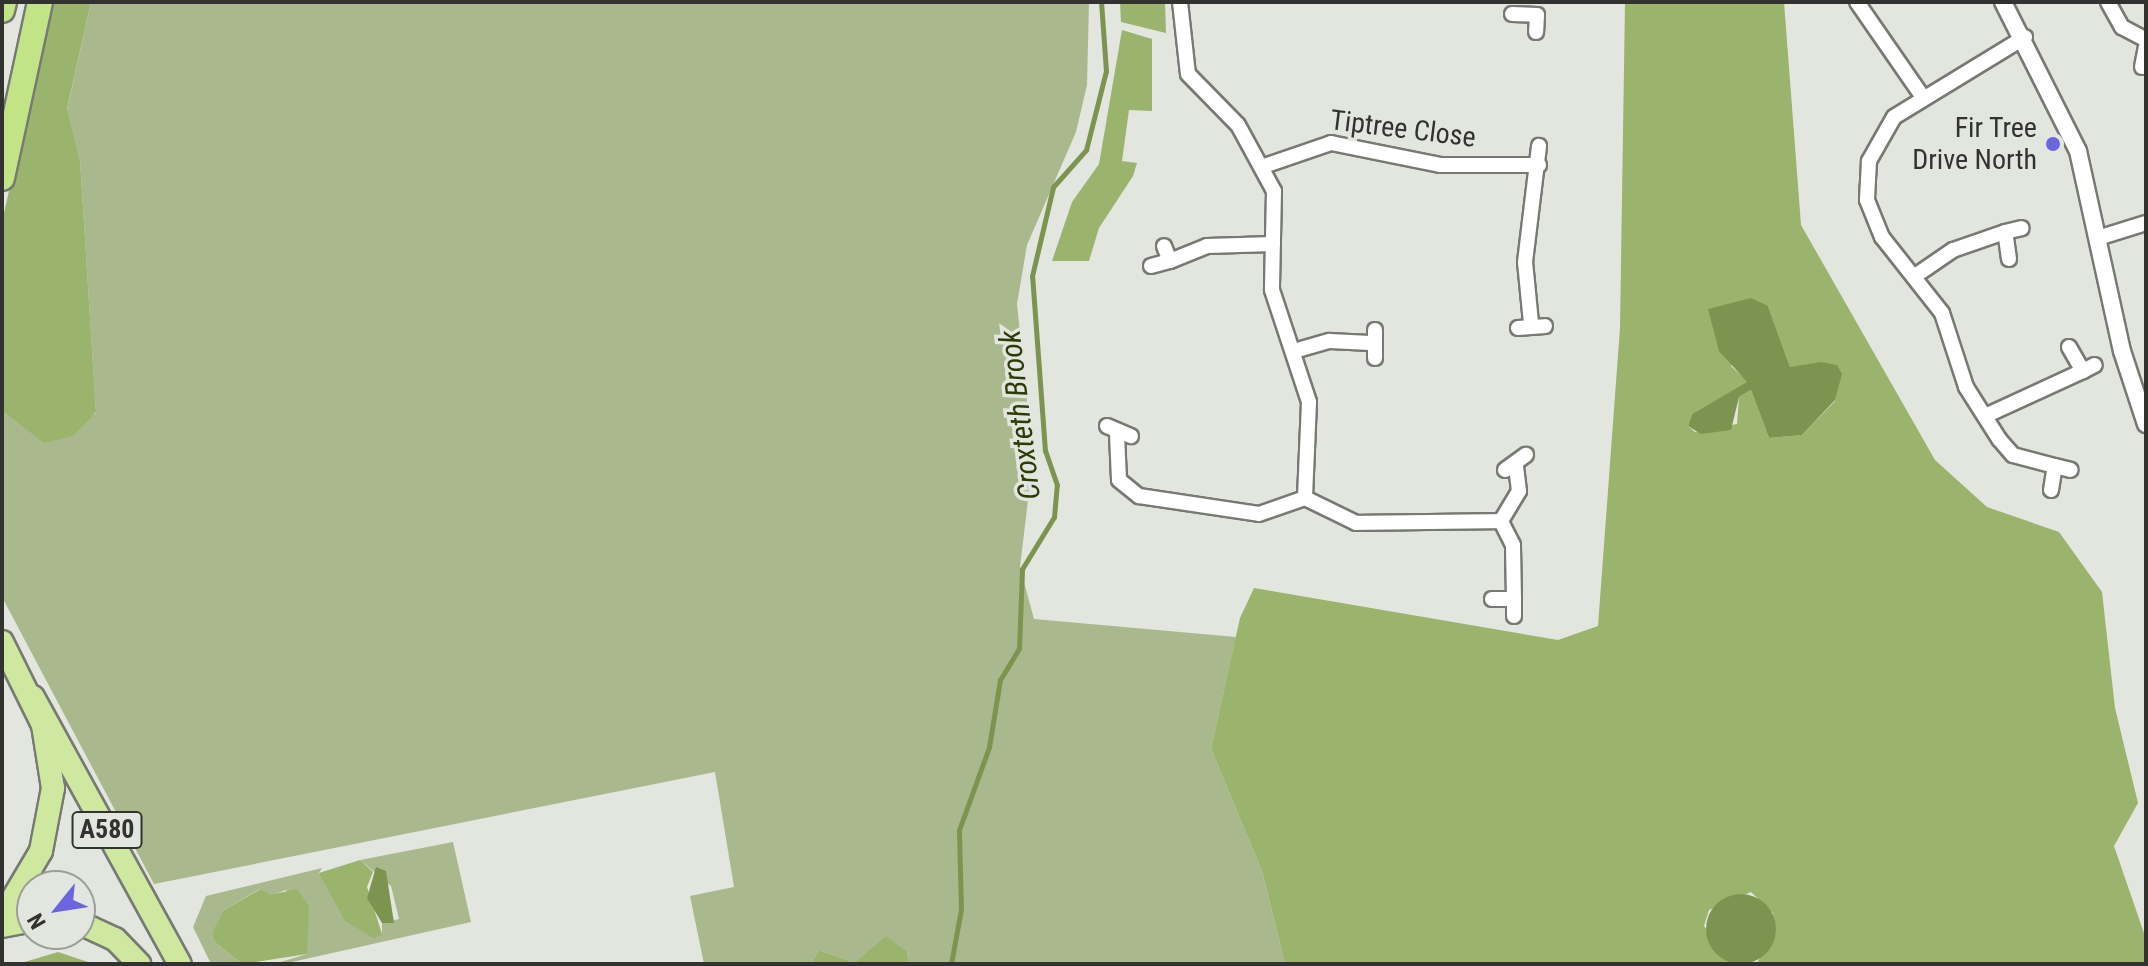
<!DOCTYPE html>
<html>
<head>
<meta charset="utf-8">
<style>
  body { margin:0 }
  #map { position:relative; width:2148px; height:966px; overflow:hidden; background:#e3e6df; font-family:"Roboto Condensed",sans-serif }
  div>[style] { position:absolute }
  .green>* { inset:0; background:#a9b98d }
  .forest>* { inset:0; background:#9ab36d }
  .water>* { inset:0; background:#7d9450 }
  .round { border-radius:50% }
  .stream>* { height:5px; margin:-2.5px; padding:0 2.5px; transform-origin:2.5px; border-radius:2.5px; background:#7d9450 }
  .roads { filter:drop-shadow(2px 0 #777a73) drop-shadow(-2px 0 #777a73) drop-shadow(0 2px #777a73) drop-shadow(0 -2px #777a73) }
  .minor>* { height:14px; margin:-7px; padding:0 7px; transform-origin:7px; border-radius:7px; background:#fff }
  .tertiary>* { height:16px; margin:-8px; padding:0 8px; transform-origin:8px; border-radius:8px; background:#fff }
  .trunk>* { height:22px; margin:-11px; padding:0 11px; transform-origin:11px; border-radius:11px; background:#cfe89f }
  .motorway>* { height:24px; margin:-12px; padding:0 12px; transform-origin:12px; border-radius:12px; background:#c3e387 }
  .dots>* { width:22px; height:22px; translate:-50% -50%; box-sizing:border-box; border:4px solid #e3e6df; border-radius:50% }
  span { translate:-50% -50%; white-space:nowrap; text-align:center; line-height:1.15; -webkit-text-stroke:7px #e3e6df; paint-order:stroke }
  .shield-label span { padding:2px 6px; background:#e3e6df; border:2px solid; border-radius:6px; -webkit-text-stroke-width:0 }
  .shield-label { font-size:26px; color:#323330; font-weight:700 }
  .poi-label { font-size:28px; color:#323330 }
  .right { translate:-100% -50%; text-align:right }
  .street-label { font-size:28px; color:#323330 }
  .water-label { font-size:30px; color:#2d3c07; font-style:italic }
  .frame { position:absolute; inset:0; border:4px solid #323330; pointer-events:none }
  .north { position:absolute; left:16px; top:870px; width:80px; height:80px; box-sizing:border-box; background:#e3e6df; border:2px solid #9c9e99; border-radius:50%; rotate:240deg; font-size:22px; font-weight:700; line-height:32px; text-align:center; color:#323330 }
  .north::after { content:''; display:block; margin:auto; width:28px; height:36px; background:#6b66e0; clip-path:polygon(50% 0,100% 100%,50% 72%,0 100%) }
</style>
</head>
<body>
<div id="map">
  <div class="green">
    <div style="clip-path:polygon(91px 2px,1089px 2px,1087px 85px,1076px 132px,1027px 245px,1017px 304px,1033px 459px,1020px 567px,1034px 619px,1236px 637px,1211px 749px,1262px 871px,1285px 964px,909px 964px,907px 952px,855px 963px,819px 950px,811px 964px,704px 964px,690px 896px,734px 887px,715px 772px,154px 884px,2px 597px,2px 411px,45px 443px,96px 413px,80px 160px,67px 110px)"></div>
    <div style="clip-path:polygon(453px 842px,471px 922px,283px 964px,274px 964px,307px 954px,303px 920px,286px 890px,270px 896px,260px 889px,224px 910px,215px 942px,242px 964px,211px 964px,193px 927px,206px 896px,322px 868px,319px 873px,382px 934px,382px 923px,399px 919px,391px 886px,360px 860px)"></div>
  </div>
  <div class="forest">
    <div style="clip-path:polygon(51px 2px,91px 2px,67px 109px,80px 160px,96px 412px,73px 436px,44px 443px,2px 411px,2px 222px)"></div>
    <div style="clip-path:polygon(1120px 2px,1165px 2px,1166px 33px,1121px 22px)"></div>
    <div style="clip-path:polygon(evenodd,1625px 2px,1784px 2px,1801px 225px,1935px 460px,1987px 507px,2059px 532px,2102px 592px,2115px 708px,2138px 803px,2114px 846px,2146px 939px,2146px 964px,1756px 964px,1775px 935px,1773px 913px,1751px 892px,1709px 910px,1704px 926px,1733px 964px,1285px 964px,1262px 871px,1211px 749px,1240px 618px,1254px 588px,1558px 640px,1598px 626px,1620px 328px,1625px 2px,1768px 306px,1790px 367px,1837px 365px,1835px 401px,1802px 435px,1769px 438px,1751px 390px,1739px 397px,1737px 424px,1695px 432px,1688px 426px,1692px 414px,1748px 382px,1731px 366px,1768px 306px)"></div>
    <div style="clip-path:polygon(1122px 30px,1152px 39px,1152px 111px,1129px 110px,1122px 161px,1137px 163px,1133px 176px,1099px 228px,1089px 261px,1052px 261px,1072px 202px,1099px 164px)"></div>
    <div style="clip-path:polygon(360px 860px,373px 872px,367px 887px,382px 934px,374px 938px,345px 921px,319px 873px)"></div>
    <div style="clip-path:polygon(261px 889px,270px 895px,297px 889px,309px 906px,307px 954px,242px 964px,215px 942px,212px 933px,224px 910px)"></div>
    <div style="clip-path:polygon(886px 936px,907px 952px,909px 964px,811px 964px,819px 950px,855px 963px)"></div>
    <div style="clip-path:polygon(58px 952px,94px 964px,18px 964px)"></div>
  </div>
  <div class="water">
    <div style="clip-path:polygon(1751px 298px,1768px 306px,1790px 367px,1821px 362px,1837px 365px,1842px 374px,1835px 400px,1802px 435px,1769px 438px,1751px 390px,1739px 397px,1731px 430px,1701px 434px,1688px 426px,1692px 414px,1747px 382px,1719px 351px,1708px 309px)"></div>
    <div style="clip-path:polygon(376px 867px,386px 871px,394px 923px,382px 923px,367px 898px)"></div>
    <div class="round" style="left:1706px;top:894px;width:70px;height:70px"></div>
  </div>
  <div class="stream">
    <div style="left:951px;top:964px;width:56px;rotate:-79.7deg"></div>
    <div style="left:961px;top:909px;width:79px;rotate:-91.5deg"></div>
    <div style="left:959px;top:830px;width:88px;rotate:-70.1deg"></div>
    <div style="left:989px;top:747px;width:68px;rotate:-80.7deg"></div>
    <div style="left:1000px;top:680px;width:37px;rotate:-59deg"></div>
    <div style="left:1019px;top:648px;width:79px;rotate:-87.8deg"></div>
    <div style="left:1022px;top:569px;width:61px;rotate:-58.4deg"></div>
    <div style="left:1054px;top:517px;width:32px;rotate:-85deg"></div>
    <div style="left:1057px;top:485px;width:36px;rotate:-109deg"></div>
    <div style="left:1045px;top:451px;width:175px;rotate:-94.2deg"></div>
    <div style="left:1032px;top:276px;width:91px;rotate:-76.7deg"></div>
    <div style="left:1053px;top:187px;width:50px;rotate:-48.3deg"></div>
    <div style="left:1086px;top:150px;width:81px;rotate:-75.8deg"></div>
    <div style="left:1106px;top:71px;width:69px;rotate:-94.1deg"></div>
  </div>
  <div class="roads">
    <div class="minor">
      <div style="left:1180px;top:2px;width:72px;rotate:83.7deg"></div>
      <div style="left:1188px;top:74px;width:71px;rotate:45.6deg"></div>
      <div style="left:1238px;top:125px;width:75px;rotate:61.4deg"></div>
      <div style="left:1274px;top:191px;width:99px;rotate:91.2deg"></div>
      <div style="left:1272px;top:290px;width:118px;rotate:71.7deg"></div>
      <div style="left:1309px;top:402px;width:96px;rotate:92.4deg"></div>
      <div style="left:1857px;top:2px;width:114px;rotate:55.3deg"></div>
      <div style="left:2108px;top:2px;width:29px;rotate:61deg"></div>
      <div style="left:2122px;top:27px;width:27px;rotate:28deg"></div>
      <div style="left:1512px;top:14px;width:25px;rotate:2deg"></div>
      <div style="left:1537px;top:15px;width:17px;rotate:93deg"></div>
      <div style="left:2025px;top:37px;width:153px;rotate:148.6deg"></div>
      <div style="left:1894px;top:117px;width:51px;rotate:119.6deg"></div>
      <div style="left:1869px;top:161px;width:39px;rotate:93deg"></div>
      <div style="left:1867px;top:200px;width:40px;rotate:68deg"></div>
      <div style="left:1882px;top:237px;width:97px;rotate:51.7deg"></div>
      <div style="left:1942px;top:313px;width:78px;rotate:72deg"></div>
      <div style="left:1966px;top:387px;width:62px;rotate:57.6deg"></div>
      <div style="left:1999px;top:439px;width:21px;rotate:49deg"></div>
      <div style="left:2013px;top:455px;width:43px;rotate:14.7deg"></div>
      <div style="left:2142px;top:67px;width:20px;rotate:-79deg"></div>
      <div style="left:1264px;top:166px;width:71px;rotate:-18.9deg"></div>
      <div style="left:1331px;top:143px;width:111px;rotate:11.4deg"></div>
      <div style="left:1440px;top:165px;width:99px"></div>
      <div style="left:2101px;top:237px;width:47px;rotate:-17.3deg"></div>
      <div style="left:2009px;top:259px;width:27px;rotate:-98deg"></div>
      <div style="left:2005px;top:232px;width:17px;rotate:-13deg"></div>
      <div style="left:1170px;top:261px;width:40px;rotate:-22deg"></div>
      <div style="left:1207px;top:246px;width:66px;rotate:-1.7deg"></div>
      <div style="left:1151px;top:266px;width:20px;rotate:-15deg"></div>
      <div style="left:1170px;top:261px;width:16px;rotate:-112deg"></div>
      <div style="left:1915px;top:276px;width:46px;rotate:-34.4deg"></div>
      <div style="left:1953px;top:250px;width:55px;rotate:-19.1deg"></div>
      <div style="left:1531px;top:323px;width:61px;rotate:-95.6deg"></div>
      <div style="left:1525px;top:262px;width:117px;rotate:-83.1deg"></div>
      <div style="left:1518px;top:328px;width:27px;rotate:-4deg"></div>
      <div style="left:2069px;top:347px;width:28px;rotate:60deg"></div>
      <div style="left:2083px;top:371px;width:13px;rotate:-27deg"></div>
      <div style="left:1294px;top:351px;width:37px;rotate:-16deg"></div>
      <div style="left:1330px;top:341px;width:40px;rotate:2.9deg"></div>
      <div style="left:1375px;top:358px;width:28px;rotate:-90deg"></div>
      <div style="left:1985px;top:416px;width:108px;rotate:-24.7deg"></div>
      <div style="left:1107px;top:426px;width:26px;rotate:23deg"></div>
      <div style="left:1117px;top:434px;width:46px;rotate:87.5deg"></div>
      <div style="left:1119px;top:480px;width:26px;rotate:39deg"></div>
      <div style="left:1139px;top:496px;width:121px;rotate:8.5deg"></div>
      <div style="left:1259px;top:514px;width:49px;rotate:-19.2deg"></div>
      <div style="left:1305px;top:498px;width:57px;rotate:26.1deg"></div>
      <div style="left:1356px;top:523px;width:145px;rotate:-0.8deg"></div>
      <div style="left:1505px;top:470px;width:26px;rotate:-36deg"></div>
      <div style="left:2051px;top:490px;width:24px;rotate:-81deg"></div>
      <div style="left:2055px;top:466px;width:16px;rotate:14deg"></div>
      <div style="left:1492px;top:599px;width:22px"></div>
      <div style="left:1514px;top:599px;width:17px;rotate:90deg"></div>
      <div style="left:1514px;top:599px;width:54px;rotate:-91.1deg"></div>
      <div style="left:1513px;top:545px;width:27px;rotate:-117deg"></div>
      <div style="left:1501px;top:521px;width:35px;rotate:-59deg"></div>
      <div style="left:1519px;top:491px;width:26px;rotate:-97deg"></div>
    </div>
    <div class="tertiary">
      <div style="left:2003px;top:2px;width:167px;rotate:63.3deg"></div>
      <div style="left:2078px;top:151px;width:205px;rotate:77.6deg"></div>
      <div style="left:2122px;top:351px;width:77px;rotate:71.8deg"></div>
    </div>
    <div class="trunk">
      <div style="left:2px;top:642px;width:93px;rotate:63.7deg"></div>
      <div style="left:43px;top:725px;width:64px;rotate:81deg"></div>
      <div style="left:53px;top:788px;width:64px;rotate:100.8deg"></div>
      <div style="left:41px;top:851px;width:77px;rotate:120.6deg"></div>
      <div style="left:33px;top:697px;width:305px;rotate:61.2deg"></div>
      <div style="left:80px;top:923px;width:38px;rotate:25deg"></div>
      <div style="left:115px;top:939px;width:35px;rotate:46deg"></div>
      <div style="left:2px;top:926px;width:31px;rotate:-11deg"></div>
    </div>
    <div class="motorway">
      <div style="left:2px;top:10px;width:8px;rotate:-76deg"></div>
      <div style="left:2px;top:178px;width:180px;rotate:-77.8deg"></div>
    </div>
  </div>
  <div class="dots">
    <div style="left:2053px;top:144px;background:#6b66e0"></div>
  </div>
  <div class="shield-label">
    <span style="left:107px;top:830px">A580</span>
  </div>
  <div class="poi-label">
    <span class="right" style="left:2037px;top:144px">Fir Tree<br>Drive North</span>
  </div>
  <div class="street-label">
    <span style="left:1403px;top:129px;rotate:7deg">Tiptree Close</span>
  </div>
  <div class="water-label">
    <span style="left:1020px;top:415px;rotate:-97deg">Croxteth Brook</span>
  </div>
  <div class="frame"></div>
  <div class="north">N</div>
</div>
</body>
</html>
